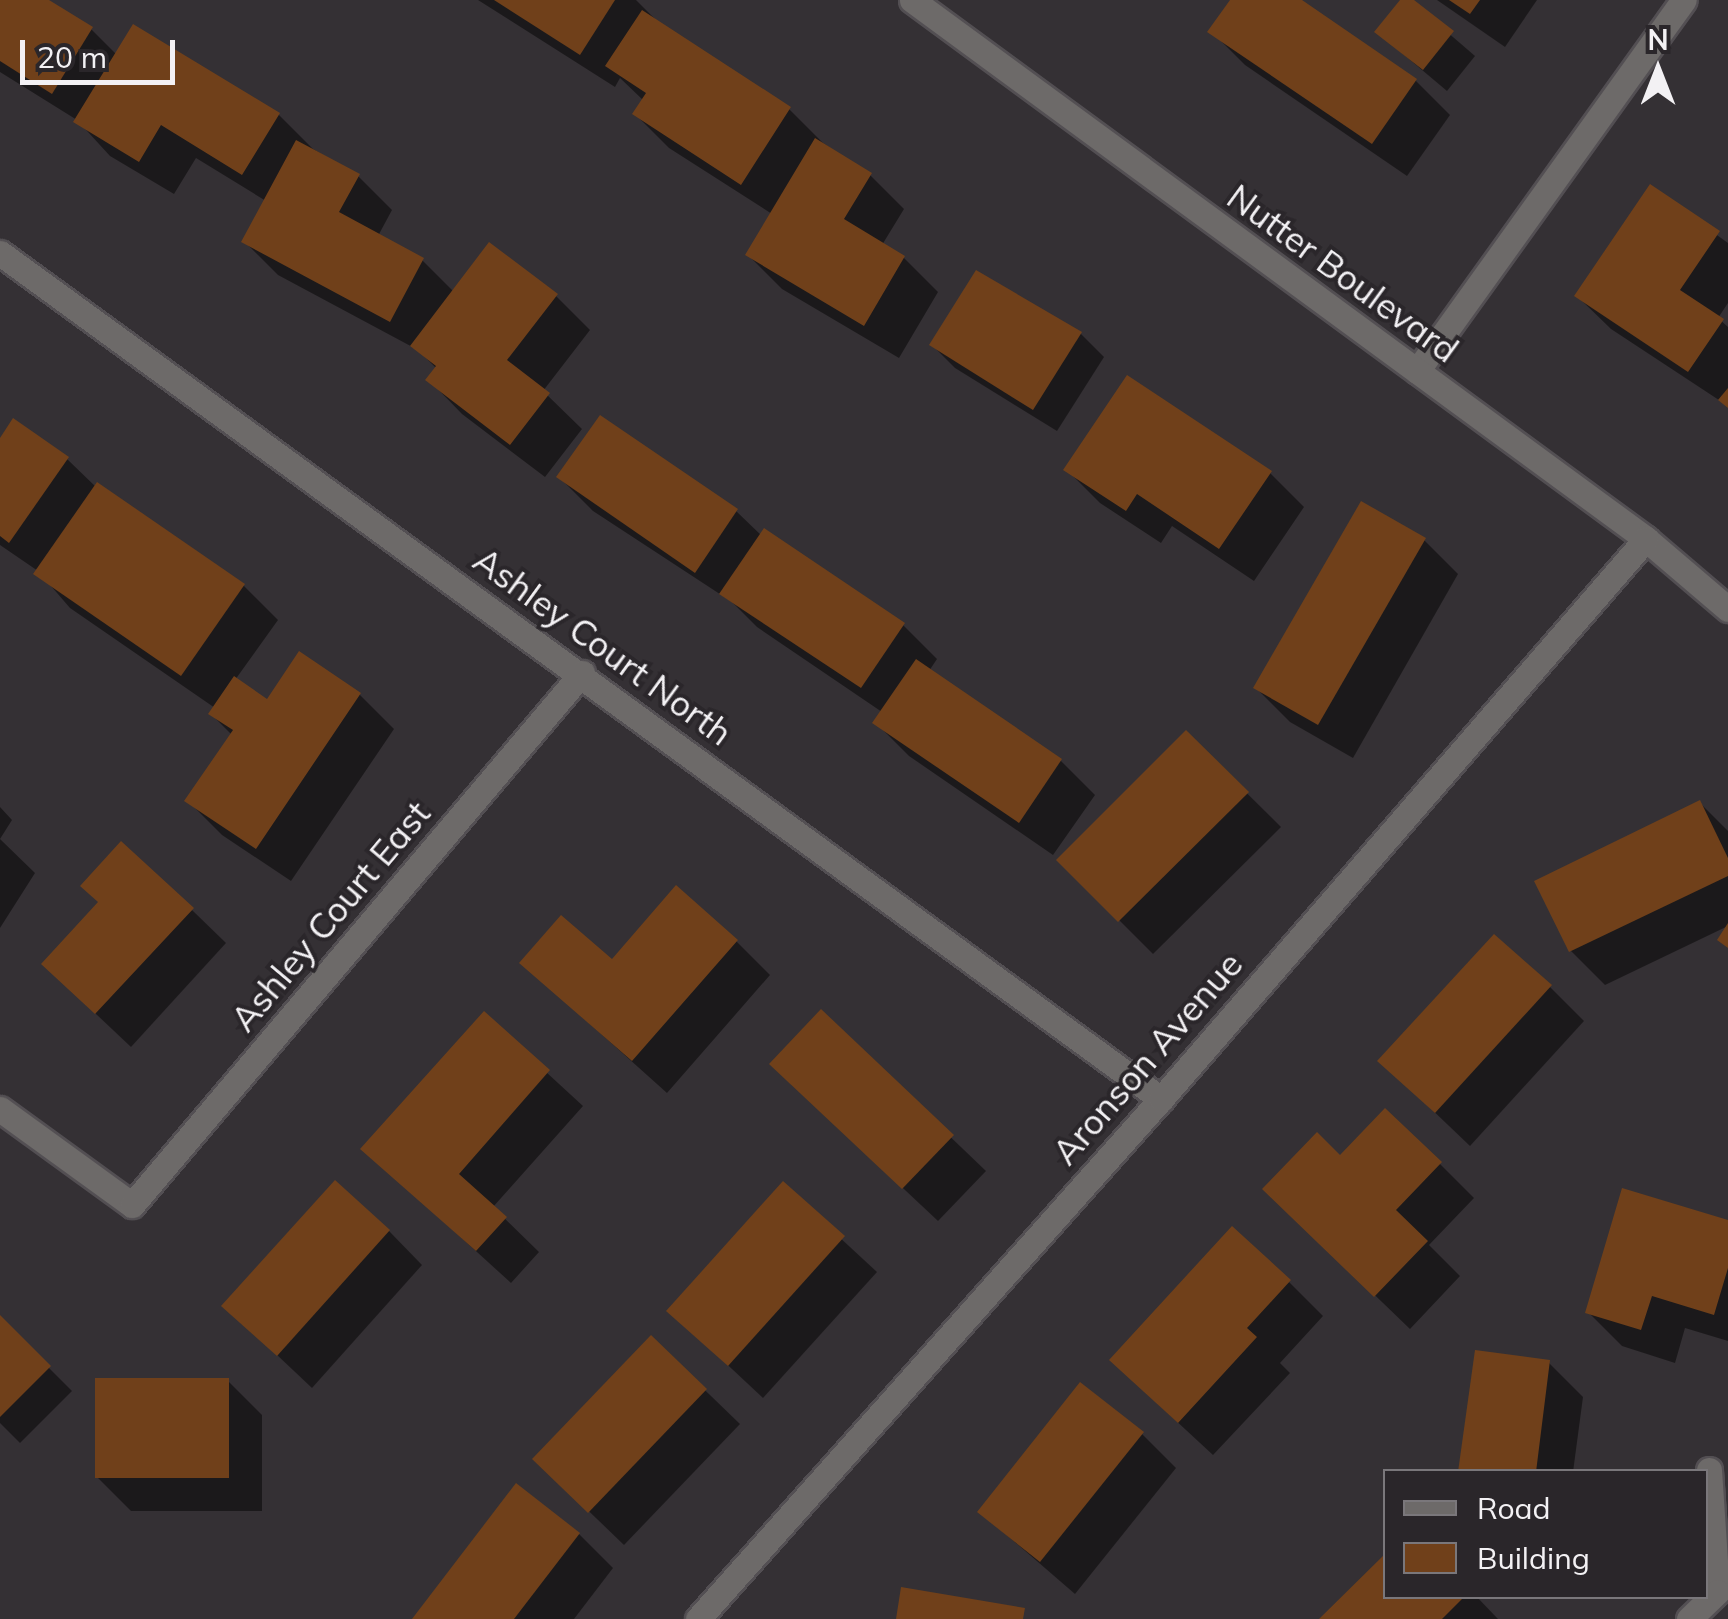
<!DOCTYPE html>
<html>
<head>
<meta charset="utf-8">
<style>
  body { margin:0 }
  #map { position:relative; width:1728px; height:1619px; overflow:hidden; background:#343034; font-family:Mulish,sans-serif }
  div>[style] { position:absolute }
  .shadow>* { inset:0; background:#0007 }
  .building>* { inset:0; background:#70401a }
  .roads { filter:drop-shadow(2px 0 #534f53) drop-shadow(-2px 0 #534f53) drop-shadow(0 2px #534f53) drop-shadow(0 -2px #534f53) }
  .minor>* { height:25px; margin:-12.5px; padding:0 12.5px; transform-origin:12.5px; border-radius:12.5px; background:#6d6a69 }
  .tertiary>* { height:25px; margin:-12.5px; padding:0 12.5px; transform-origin:12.5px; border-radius:12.5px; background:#6d6a69 }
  span { translate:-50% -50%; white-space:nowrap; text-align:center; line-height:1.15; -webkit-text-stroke:8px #2a262a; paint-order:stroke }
  .street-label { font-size:35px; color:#f3f1f4 }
  .legend { position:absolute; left:1383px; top:1469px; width:325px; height:130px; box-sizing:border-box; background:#2a262a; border:2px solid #7a777b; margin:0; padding:12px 18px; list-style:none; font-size:30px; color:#f3f1f4 }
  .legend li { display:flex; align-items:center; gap:20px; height:50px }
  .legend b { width:50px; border:2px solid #7a777b }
  .north { position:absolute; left:1608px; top:20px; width:100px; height:100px; -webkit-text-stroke:8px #2a262a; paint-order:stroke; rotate:0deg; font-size:28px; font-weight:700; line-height:40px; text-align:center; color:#f3f1f4 }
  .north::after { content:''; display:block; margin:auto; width:35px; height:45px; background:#f3f1f4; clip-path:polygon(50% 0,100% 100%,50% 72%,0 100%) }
  .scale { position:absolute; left:20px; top:40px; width:155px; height:45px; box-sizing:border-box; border:5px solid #f3f1f4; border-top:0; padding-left:12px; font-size:30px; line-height:35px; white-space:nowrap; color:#f3f1f4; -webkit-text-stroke:8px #2a262a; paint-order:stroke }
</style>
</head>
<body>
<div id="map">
  <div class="shadow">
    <div style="clip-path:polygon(0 0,45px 0,91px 29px,117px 55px,134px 27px,279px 115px,313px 149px,358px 176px,392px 210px,378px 236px,422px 260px,454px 292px,556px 296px,590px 330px,543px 391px,582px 429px,545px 477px,462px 414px,429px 380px,437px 369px,418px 350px,278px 275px,244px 241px,266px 201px,196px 158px,174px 194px,110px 156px,77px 120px,0 72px)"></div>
    <div style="clip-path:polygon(478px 0,636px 0,657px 21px,789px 109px,823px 143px,870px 175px,904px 209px,882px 245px,904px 258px,938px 292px,899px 358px,782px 289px,748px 255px,772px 214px,669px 148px,635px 114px,644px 101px,620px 78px,615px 87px)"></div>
    <div style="clip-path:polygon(1233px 0,1298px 0,1416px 81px,1450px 115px,1407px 176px,1245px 65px,1211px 31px)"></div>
    <div style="clip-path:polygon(1403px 0,1410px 0,1475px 56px,1447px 91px,1377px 32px)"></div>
    <div style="clip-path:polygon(1437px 0,1537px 0,1505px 47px)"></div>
    <div style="clip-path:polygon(1650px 187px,1728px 243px,1728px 303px,1718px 318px,1728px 327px,1728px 406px,1611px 329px,1577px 296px)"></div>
    <div style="clip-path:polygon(977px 273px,1081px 334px,1104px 357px,1057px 431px,955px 368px,932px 345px)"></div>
    <div style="clip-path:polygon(0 442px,67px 459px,96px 487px,244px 586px,278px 620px,235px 680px,268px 702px,300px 655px,360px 695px,394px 729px,291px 881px,222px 835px,188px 801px,232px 735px,211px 714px,215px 708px,70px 608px,38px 571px,0 545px)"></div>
    <div style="clip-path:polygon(1066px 469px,1270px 473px,1304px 507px,1254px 581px,1172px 526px,1161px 543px,1100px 503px)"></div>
    <div style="clip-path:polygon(559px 477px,736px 511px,762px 536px,903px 625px,937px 659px,929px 671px,1061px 761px,1095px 795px,1053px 855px,909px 756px,875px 722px,882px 712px,757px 627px,732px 602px,593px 511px)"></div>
    <div style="clip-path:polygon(1424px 540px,1458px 574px,1353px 758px,1290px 722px,1256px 688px)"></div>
    <div style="clip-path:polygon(1186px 733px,1281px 827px,1153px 954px,1059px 860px)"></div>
    <div style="clip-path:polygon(1700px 803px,1728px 831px,1728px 926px,1605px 985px,1571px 951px,1538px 882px)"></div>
    <div style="clip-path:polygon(0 807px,12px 820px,0 839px,35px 873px,0 928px)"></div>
    <div style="clip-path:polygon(192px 910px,226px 943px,131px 1047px,78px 997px)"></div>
    <div style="clip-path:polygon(736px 941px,770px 975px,667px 1093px,522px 963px,613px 962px)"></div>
    <div style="clip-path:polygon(1550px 987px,1584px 1021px,1470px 1146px,1381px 1061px)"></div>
    <div style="clip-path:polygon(821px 1013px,986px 1171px,938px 1221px,806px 1097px)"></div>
    <div style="clip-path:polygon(484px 1015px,583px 1106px,493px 1207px,539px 1252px,511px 1283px,364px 1149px)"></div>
    <div style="clip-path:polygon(1340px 1158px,1440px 1164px,1474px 1198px,1429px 1245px,1460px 1276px,1410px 1329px,1300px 1223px)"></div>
    <div style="clip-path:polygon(783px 1185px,877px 1272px,763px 1398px,669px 1310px)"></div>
    <div style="clip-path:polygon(1728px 1222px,1728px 1341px,1685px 1328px,1675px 1363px,1622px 1346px,1588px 1312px)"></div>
    <div style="clip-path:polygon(389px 1231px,422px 1265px,312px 1388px,225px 1306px)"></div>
    <div style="clip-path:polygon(1289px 1282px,1323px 1316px,1280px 1363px,1290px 1373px,1213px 1455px,1146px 1393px)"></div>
    <div style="clip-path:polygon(0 1319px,72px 1391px,20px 1443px,0 1423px)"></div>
    <div style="clip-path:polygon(652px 1339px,740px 1424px,624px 1545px,570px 1493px)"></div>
    <div style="clip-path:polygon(1549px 1363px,1583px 1397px,1573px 1472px,1461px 1472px)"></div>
    <div style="clip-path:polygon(228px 1381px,262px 1415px,262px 1511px,131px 1511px,97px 1477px)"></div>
    <div style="clip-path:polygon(1142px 1434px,1176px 1468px,1075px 1594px,980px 1512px)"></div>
    <div style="clip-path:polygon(579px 1534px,613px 1568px,574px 1619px,415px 1619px)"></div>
    <div style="clip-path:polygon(1386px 1596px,1476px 1596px,1498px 1619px,1323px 1619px)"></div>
  </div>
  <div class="building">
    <div style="clip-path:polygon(0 0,49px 0,93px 27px,52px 94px,0 61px)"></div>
    <div style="clip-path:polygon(494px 0,615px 0,580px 55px)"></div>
    <div style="clip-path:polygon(1230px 0,1302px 0,1417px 79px,1372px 144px,1207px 32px)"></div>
    <div style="clip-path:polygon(1400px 0,1414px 0,1454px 31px,1423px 70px,1374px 32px)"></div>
    <div style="clip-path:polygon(1449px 0,1480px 0,1470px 14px)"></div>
    <div style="clip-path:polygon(642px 10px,791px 107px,741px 185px,632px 114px,646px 93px,605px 66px)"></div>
    <div style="clip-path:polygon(133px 24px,280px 113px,242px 175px,161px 125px,139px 162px,73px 122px)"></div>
    <div style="clip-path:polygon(815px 138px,872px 173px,844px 219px,905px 256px,864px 326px,745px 255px)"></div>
    <div style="clip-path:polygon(296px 140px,360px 174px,339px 212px,424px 258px,390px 322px,241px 242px)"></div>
    <div style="clip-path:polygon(1650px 184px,1720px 231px,1680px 290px,1724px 319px,1688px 372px,1574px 296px)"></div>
    <div style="clip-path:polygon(489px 242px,558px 294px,507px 360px,550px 393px,510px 445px,425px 380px,436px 366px,410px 346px)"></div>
    <div style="clip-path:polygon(976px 270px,1082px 332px,1033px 410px,929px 345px)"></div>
    <div style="clip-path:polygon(1127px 375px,1272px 471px,1219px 549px,1137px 494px,1126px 511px,1063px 470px)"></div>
    <div style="clip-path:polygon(1728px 388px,1728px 408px,1718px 400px)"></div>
    <div style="clip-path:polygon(600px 415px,738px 509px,695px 573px,556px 477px)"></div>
    <div style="clip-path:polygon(13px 418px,69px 457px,9px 543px,0 536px,0 438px)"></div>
    <div style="clip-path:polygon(97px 482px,245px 584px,181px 676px,33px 574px)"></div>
    <div style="clip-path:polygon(1361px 501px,1426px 538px,1318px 725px,1253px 688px)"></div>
    <div style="clip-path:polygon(764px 528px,905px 623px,861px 688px,719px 594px)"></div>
    <div style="clip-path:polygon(299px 651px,361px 693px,256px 849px,184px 801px,233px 730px,208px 714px,234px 676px,267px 699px)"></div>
    <div style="clip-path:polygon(916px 659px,1062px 759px,1019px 823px,872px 723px)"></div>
    <div style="clip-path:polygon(1186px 730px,1249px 792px,1118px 922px,1056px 860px)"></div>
    <div style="clip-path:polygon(1700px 800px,1728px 858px,1728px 876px,1569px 952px,1534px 881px)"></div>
    <div style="clip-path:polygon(121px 841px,194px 908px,95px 1014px,41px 964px,98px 902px,80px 886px)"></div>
    <div style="clip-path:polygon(676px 885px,738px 940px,632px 1061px,519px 963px,561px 915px,612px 959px)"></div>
    <div style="clip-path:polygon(1728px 923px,1728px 948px,1717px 940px)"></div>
    <div style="clip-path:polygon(1494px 934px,1552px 985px,1435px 1113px,1377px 1061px)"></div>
    <div style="clip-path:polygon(821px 1009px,954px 1135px,902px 1189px,769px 1064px)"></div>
    <div style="clip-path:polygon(484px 1011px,550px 1070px,459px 1174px,507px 1217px,476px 1251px,360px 1149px)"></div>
    <div style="clip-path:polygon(1385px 1108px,1442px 1162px,1396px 1210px,1428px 1241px,1374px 1297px,1262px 1189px,1317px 1132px,1340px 1155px)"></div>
    <div style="clip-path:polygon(335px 1180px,390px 1230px,277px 1356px,221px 1306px)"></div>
    <div style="clip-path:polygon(783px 1181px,845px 1236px,728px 1366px,666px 1311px)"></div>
    <div style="clip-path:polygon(1622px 1188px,1728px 1220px,1728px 1268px,1714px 1315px,1652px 1296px,1641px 1330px,1585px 1313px)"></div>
    <div style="clip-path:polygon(1232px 1226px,1291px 1280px,1247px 1328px,1257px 1337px,1178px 1423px,1109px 1360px)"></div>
    <div style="clip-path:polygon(0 1315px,51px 1366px,0 1417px)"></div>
    <div style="clip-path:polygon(651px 1335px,707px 1389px,588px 1513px,532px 1459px)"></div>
    <div style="clip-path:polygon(1475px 1350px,1550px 1360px,1536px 1472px,1458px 1472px)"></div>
    <div style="clip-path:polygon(95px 1378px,229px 1378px,229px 1478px,95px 1478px)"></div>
    <div style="clip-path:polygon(1080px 1382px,1144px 1432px,1040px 1562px,977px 1512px)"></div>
    <div style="clip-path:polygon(516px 1483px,580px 1533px,514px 1619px,412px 1619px)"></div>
    <div style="clip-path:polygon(1386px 1553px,1386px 1596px,1465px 1596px,1442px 1619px,1319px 1619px)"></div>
    <div style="clip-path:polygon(901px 1587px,1025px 1608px,1023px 1619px,896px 1619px)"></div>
  </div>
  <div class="roads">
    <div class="minor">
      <div style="left:0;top:253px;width:1437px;rotate:36.08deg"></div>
      <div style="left:1417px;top:371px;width:457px;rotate:-54.3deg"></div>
      <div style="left:0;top:1109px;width:163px;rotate:36deg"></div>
      <div style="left:132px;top:1205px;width:697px;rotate:-49.77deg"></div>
      <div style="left:1709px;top:1470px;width:122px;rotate:86.2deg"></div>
      <div style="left:1689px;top:1619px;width:39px;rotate:-44deg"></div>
    </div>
    <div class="tertiary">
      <div style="left:912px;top:0;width:911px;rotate:36.29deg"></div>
      <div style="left:1646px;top:539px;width:108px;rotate:40.5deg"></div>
      <div style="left:698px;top:1619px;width:696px;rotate:-48.32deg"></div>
      <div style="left:1161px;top:1099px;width:741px;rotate:-49.11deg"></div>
    </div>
  </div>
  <div class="street-label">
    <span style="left:1343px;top:273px;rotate:36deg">Nutter Boulevard</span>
    <span style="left:603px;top:646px;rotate:36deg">Ashley Court North</span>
    <span style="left:330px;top:916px;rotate:-50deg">Ashley Court East</span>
    <span style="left:1147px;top:1058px;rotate:-49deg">Aronson Avenue</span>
  </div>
  <ul class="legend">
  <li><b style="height:12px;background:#6d6a69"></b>Road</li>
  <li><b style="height:28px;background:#70401a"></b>Building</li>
  </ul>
  <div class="north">N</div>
  <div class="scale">20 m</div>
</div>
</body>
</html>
